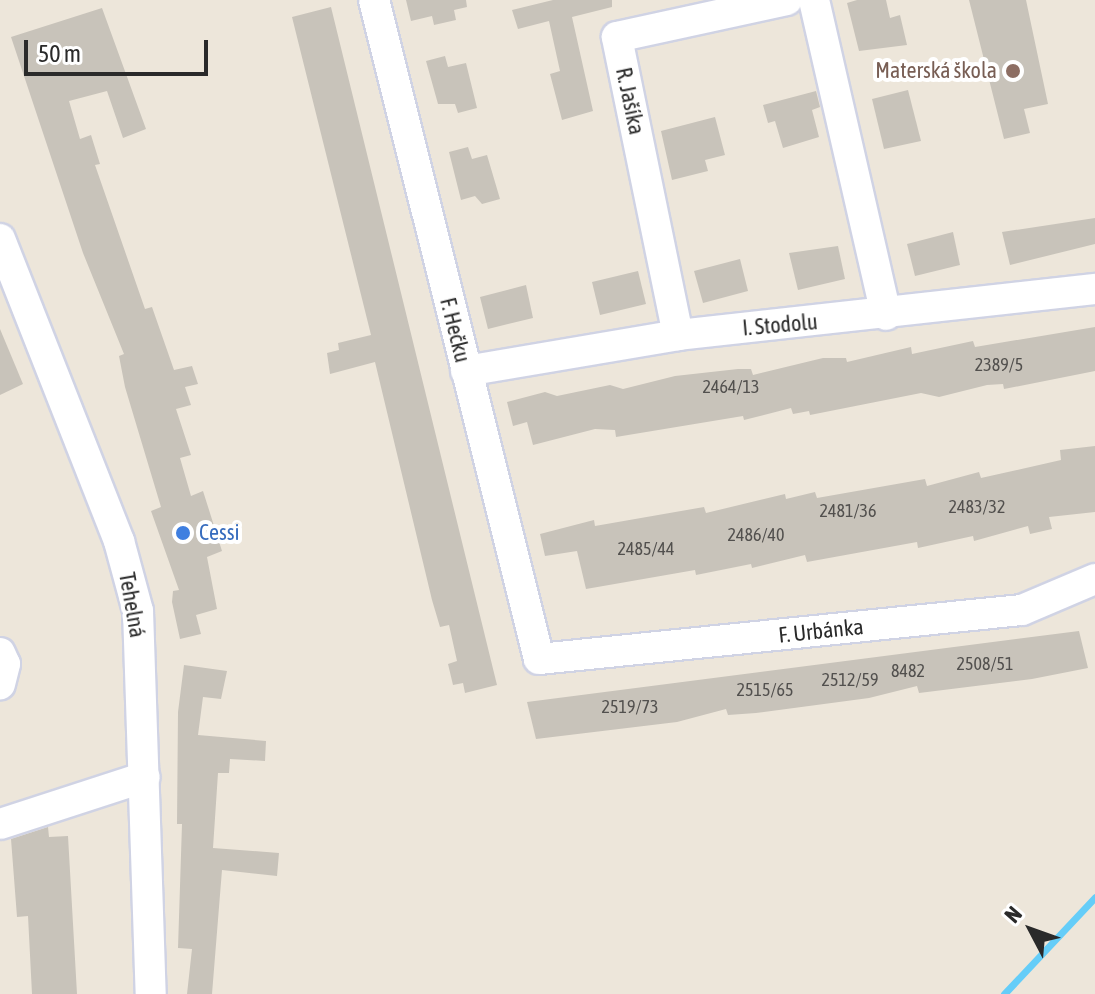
<!DOCTYPE html>
<html>
<head>
<meta charset="utf-8">
<style>
  body { margin:0 }
  #map { position:relative; width:1095px; height:994px; overflow:hidden; background:#ede6da; font-family:"Asap Condensed",sans-serif }
  div>[style] { position:absolute }
  .stream>* { height:7px; margin:-3.5px; padding:0 3.5px; transform-origin:3.5px; border-radius:3.5px; background:#65cdf8 }
  .building>* { inset:0; background:#c8c3ba }
  .roads { filter:drop-shadow(2px 0 #d0d3e4) drop-shadow(-2px 0 #d0d3e4) drop-shadow(0 2px #d0d3e4) drop-shadow(0 -2px #d0d3e4) }
  .minor>* { height:30px; margin:-15px; padding:0 15px; transform-origin:15px; border-radius:15px; background:#fff }
  .dots>* { width:22px; height:22px; translate:-50% -50%; box-sizing:border-box; border:4px solid #fff; border-radius:50% }
  span { translate:-50% -50%; white-space:nowrap; text-align:center; line-height:1.15; -webkit-text-stroke:8px #fff; paint-order:stroke }
  .number-label { font-size:18px; color:#52504e }
  .number-label span { -webkit-text-stroke-width:0 }
  .education-label { font-size:22px; color:#785e54 }
  .right { translate:-100% -50%; text-align:right }
  .street-label { font-size:22px; color:#2a2a2a }
  .shop-label { font-size:22px; color:#366cbe }
  .left { translate:0 -50%; text-align:left }
  .north { position:absolute; left:991px; top:890px; width:80px; height:80px; -webkit-text-stroke:6px #fff; paint-order:stroke; rotate:311deg; font-size:22px; font-weight:700; line-height:32px; text-align:center; color:#2a2a2a }
  .north::after { content:''; display:block; margin:auto; width:28px; height:36px; background:#2a2a2a; clip-path:polygon(50% 0,100% 100%,50% 72%,0 100%) }
  .scale { position:absolute; left:24px; top:40px; width:184px; height:36px; box-sizing:border-box; border:4px solid #2a2a2a; border-top:0; padding-left:10px; font-size:24px; line-height:28px; white-space:nowrap; color:#2a2a2a; -webkit-text-stroke:6px #fff; paint-order:stroke }
</style>
</head>
<body>
<div id="map">
  <div class="stream">
    <div style="left:1004px;top:994px;width:133px;rotate:-46.8deg"></div>
  </div>
  <div class="building">
    <div style="clip-path:polygon(406px 0,466px 0,467px 7px,454px 10px,456px 20px,434px 25px,432px 16px,411px 21px)"></div>
    <div style="clip-path:polygon(553px 0,612px 0,612px 7px,572px 17px,593px 111px,562px 120px,550px 74px,560px 71px,549px 21px,518px 29px,512px 10px)"></div>
    <div style="clip-path:polygon(857px 0,886px 0,890px 18px,900px 15px,907px 45px,859px 51px,847px 3px)"></div>
    <div style="clip-path:polygon(969px 0,1026px 0,1048px 104px,1024px 109px,1030px 133px,1004px 139px)"></div>
    <div style="clip-path:polygon(331px 7px,497px 685px,465px 693px,463px 683px,453px 685px,448px 664px,457px 661px,449px 625px,440px 627px,432px 600px,375px 362px,330px 374px,327px 353px,339px 350px,338px 343px,371px 335px,292px 17px)"></div>
    <div style="clip-path:polygon(102px 8px,146px 129px,123px 138px,107px 91px,69px 101px,80px 139px,91px 135px,100px 164px,95px 165px,145px 309px,152px 307px,174px 370px,192px 366px,198px 384px,185px 387px,191px 405px,176px 409px,191px 455px,180px 458px,191px 496px,203px 491px,222px 551px,207px 557px,217px 609px,196px 615px,201px 634px,180px 639px,172px 602px,173px 591px,179px 590px,151px 511px,161px 507px,125px 387px,119px 356px,124px 354px,83px 253px,11px 37px)"></div>
    <div style="clip-path:polygon(445px 56px,448px 67px,466px 63px,477px 108px,458px 113px,455px 104px,438px 104px,426px 61px)"></div>
    <div style="clip-path:polygon(908px 90px,921px 141px,884px 149px,872px 99px)"></div>
    <div style="clip-path:polygon(816px 91px,820px 107px,812px 110px,819px 137px,783px 148px,775px 121px,768px 123px,763px 105px)"></div>
    <div style="clip-path:polygon(715px 117px,725px 155px,705px 160px,708px 171px,672px 180px,661px 131px)"></div>
    <div style="clip-path:polygon(468px 147px,472px 159px,487px 155px,500px 199px,482px 204px,475px 196px,461px 200px,449px 152px)"></div>
    <div style="clip-path:polygon(1095px 218px,1095px 244px,1010px 265px,1002px 232px)"></div>
    <div style="clip-path:polygon(953px 232px,960px 265px,915px 276px,907px 244px)"></div>
    <div style="clip-path:polygon(838px 246px,845px 279px,798px 290px,789px 253px)"></div>
    <div style="clip-path:polygon(740px 259px,748px 291px,703px 303px,694px 271px)"></div>
    <div style="clip-path:polygon(638px 271px,646px 304px,600px 315px,592px 282px)"></div>
    <div style="clip-path:polygon(526px 285px,533px 318px,488px 329px,480px 297px)"></div>
    <div style="clip-path:polygon(1095px 327px,1095px 371px,1004px 389px,1003px 384px,987px 385px,939px 397px,921px 393px,810px 415px,809px 411px,793px 414px,791px 408px,744px 420px,743px 416px,616px 437px,615px 430px,595px 429px,533px 445px,527px 422px,513px 426px,507px 402px,545px 392px,557px 396px,610px 385px,623px 389px,675px 376px,738px 369px,751px 369px,753px 375px,823px 358px,846px 358px,847px 362px,911px 347px,912px 354px,973px 341px,975px 347px)"></div>
    <div style="clip-path:polygon(0 329px,23px 384px,0 395px)"></div>
    <div style="clip-path:polygon(1095px 446px,1095px 512px,1049px 517px,1052px 529px,1030px 534px,1028px 526px,974px 541px,973px 536px,918px 548px,917px 542px,807px 562px,805px 555px,752px 568px,751px 564px,696px 575px,695px 570px,586px 589px,577px 551px,545px 556px,540px 534px,594px 520px,595px 526px,704px 507px,706px 513px,785px 494px,786px 499px,815px 492px,817px 498px,925px 479px,927px 486px,979px 472px,981px 478px,1061px 460px,1060px 450px)"></div>
    <div style="clip-path:polygon(1079px 631px,1088px 668px,1032px 679px,919px 693px,917px 686px,869px 698px,756px 713px,728px 715px,726px 709px,677px 722px,536px 739px,527px 702px)"></div>
    <div style="clip-path:polygon(184px 665px,227px 671px,221px 699px,203px 697px,198px 735px,266px 741px,265px 761px,230px 759px,229px 773px,218px 773px,213px 848px,279px 853px,277px 876px,222px 870px,212px 994px,187px 994px,192px 949px,178px 948px,182px 824px,177px 824px,178px 712px)"></div>
    <div style="clip-path:polygon(48px 827px,49px 837px,68px 836px,77px 994px,32px 994px,28px 916px,17px 917px,11px 839px)"></div>
  </div>
  <div class="roads">
    <div class="minor">
      <div style="left:374px;top:0;width:679px;rotate:75.94deg"></div>
      <div style="left:539px;top:659px;width:485px;rotate:-5.8deg"></div>
      <div style="left:1022px;top:610px;width:79px;rotate:-23deg"></div>
      <div style="left:814px;top:0;width:323px;rotate:77.1deg"></div>
      <div style="left:0;top:239px;width:325px;rotate:68.5deg"></div>
      <div style="left:119px;top:541px;width:73px;rotate:74.8deg"></div>
      <div style="left:138px;top:611px;width:383px;rotate:88.1deg"></div>
      <div style="left:678px;top:335px;width:304px;rotate:-101.6deg"></div>
      <div style="left:617px;top:37px;width:174px;rotate:-12.3deg"></div>
      <div style="left:466px;top:371px;width:215px;rotate:-9.6deg"></div>
      <div style="left:678px;top:335px;width:420px;rotate:-6.3deg"></div>
      <div style="left:0;top:653px;width:12px;rotate:66deg"></div>
      <div style="left:5px;top:664px;width:21px;rotate:104deg"></div>
      <div style="left:0;top:824px;width:152px;rotate:-18deg"></div>
    </div>
  </div>
  <div class="dots">
    <div style="left:1013px;top:71px;background:#8d6e63"></div>
    <div style="left:183px;top:533px;background:#3f7fe0"></div>
  </div>
  <div class="number-label">
    <span style="left:999px;top:365px">2389/5</span>
    <span style="left:731px;top:387px">2464/13</span>
    <span style="left:977px;top:507px">2483/32</span>
    <span style="left:848px;top:511px">2481/36</span>
    <span style="left:756px;top:535px">2486/40</span>
    <span style="left:646px;top:549px">2485/44</span>
    <span style="left:985px;top:664px">2508/51</span>
    <span style="left:908px;top:671px">8482</span>
    <span style="left:850px;top:680px">2512/59</span>
    <span style="left:765px;top:690px">2515/65</span>
    <span style="left:630px;top:707px">2519/73</span>
  </div>
  <div class="education-label">
    <span class="right" style="left:997px;top:71px">Materská škola</span>
  </div>
  <div class="street-label">
    <span style="left:630px;top:101px;rotate:78deg">R. Jašíka</span>
    <span style="left:780px;top:325px;rotate:-5deg">I. Stodolu</span>
    <span style="left:455px;top:330px;rotate:76deg">F. Hečku</span>
    <span style="left:132px;top:605px;rotate:80deg">Tehelná</span>
    <span style="left:821px;top:631px;rotate:-6deg">F. Urbánka</span>
  </div>
  <div class="shop-label">
    <span class="left" style="left:199px;top:533px">Cessi</span>
  </div>
  <div class="north">N</div>
  <div class="scale">50 m</div>
</div>
</body>
</html>
